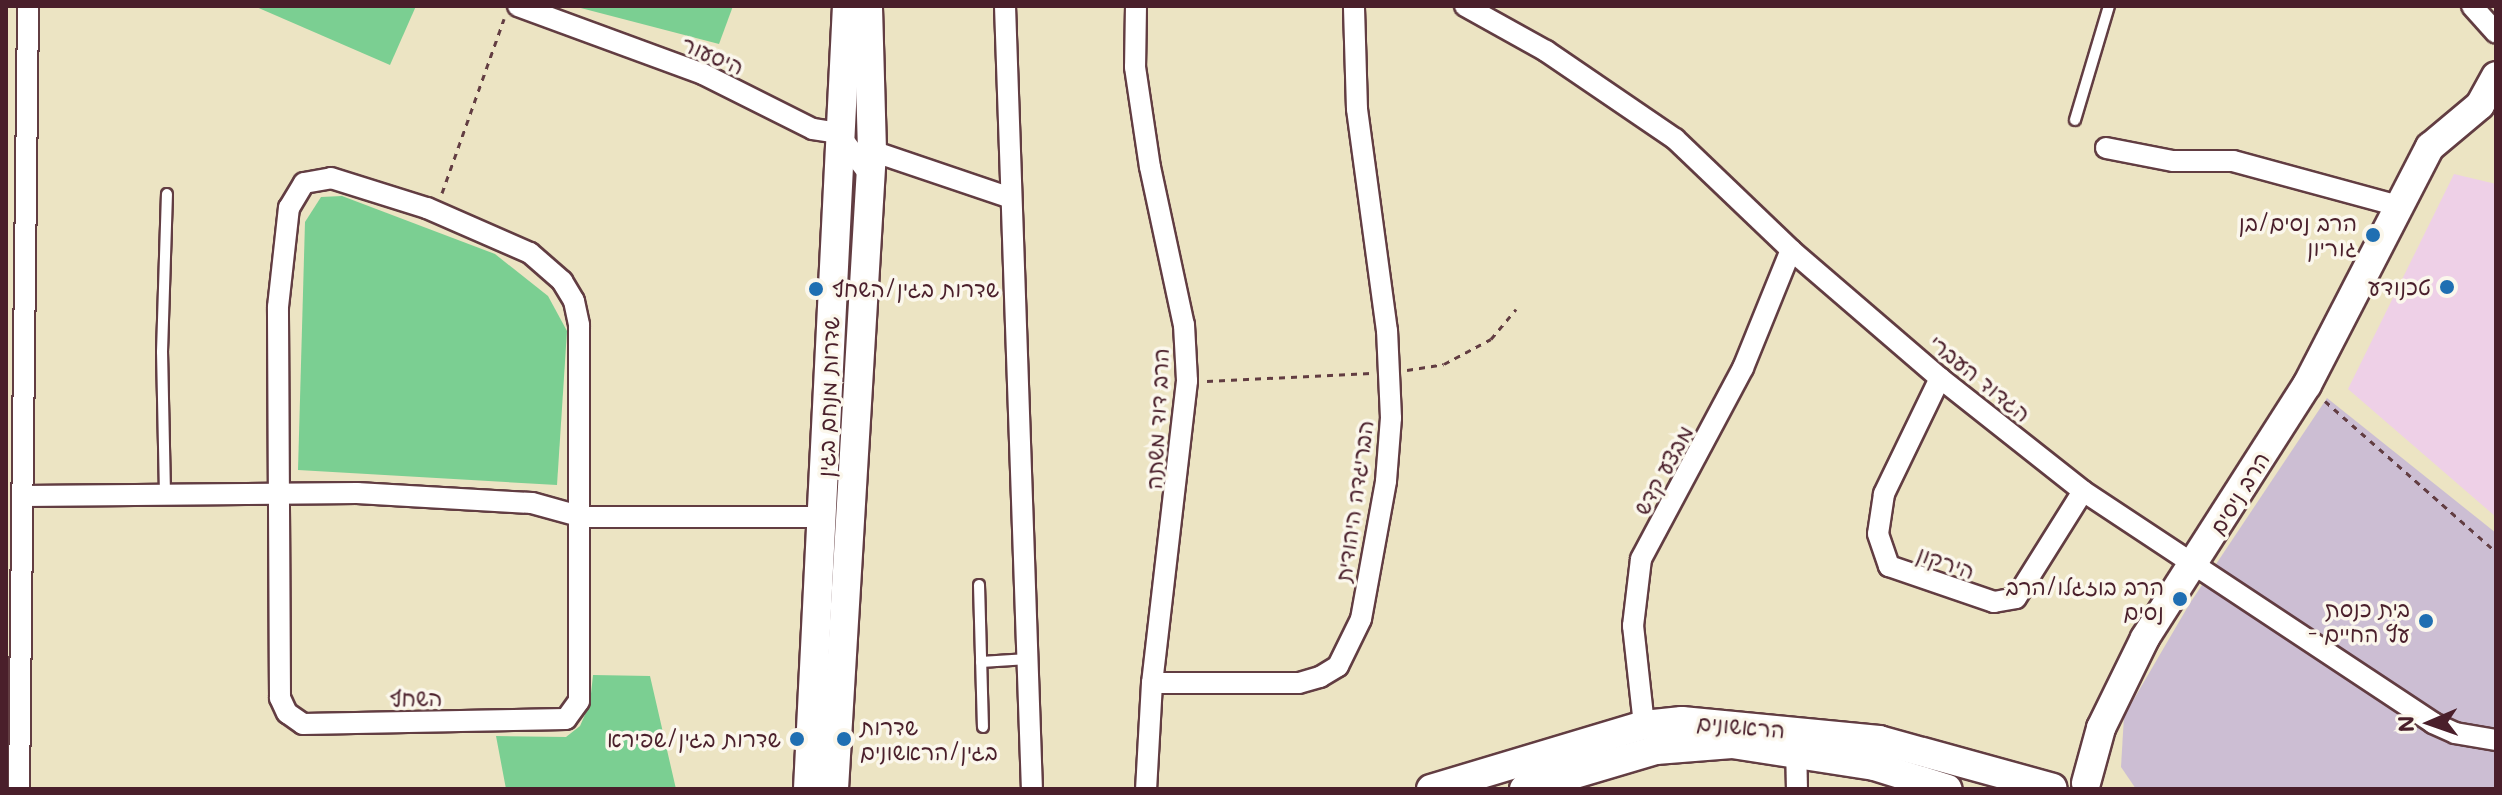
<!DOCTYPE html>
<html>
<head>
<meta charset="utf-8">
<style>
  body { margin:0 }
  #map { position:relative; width:2502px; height:795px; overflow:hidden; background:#ece4c3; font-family:Mali,"Playpen Sans Hebrew",sans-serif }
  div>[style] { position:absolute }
  .built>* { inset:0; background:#eed0e7 }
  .industrial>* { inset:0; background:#ccbed3 }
  .green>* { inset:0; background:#7bcf92 }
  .path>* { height:3px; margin-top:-1.5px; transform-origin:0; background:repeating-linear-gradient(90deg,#623d42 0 6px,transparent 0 12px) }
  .roads { filter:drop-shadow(2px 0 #623d42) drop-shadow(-2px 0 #623d42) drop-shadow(0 2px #623d42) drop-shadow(0 -2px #623d42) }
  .lane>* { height:10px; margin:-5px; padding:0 5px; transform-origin:5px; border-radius:5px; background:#fff }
  .street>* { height:20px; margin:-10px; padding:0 10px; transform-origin:10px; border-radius:10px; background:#fff }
  .secondary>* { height:28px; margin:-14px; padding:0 14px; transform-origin:14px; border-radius:14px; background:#fff }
  .dots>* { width:22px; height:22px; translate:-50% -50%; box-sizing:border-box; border:4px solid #fbf7ec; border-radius:50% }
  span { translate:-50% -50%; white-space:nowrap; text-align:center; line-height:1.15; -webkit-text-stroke:7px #fbf7ec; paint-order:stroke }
  .street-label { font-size:22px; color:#4a1f2b }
  .poi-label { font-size:22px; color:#4a1f2b }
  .right { translate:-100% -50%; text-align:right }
  .left { translate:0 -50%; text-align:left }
  .frame { position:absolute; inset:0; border:8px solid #4a1f2b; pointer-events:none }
  .north { position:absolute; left:2390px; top:683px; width:80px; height:80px; -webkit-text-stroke:6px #fbf7ec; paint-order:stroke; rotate:268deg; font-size:22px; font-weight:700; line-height:32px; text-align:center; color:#4a1f2b }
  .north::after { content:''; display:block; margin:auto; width:28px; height:36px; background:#4a1f2b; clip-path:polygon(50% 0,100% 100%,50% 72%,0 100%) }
</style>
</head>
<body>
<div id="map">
  <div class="built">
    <div style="clip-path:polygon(2454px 174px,2496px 184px,2496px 517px,2348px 389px)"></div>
  </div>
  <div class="industrial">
    <div style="clip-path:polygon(2327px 398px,2496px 533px,2496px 789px,2136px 789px,2121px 767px,2124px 716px,2190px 603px)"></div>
  </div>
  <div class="green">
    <div style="clip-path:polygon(254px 6px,416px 6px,390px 65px)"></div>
    <div style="clip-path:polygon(573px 6px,733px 6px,719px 44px)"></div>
    <div style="clip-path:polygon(342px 196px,495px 254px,548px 296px,567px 331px,557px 485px,298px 470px,305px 222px,321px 197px)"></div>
    <div style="clip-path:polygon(593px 675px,650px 676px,676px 789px,506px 789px,496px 736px,566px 737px,580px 726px,590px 703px)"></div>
  </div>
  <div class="path">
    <div style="left:442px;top:193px;width:185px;rotate:-70.4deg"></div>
    <div style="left:1407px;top:370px;width:37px;rotate:-9deg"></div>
    <div style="left:1444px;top:364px;width:53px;rotate:-28deg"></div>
    <div style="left:1491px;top:339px;width:39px;rotate:-50deg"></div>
    <div style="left:1207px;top:381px;width:164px;rotate:-2.8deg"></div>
    <div style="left:2325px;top:401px;width:228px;rotate:41.4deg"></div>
  </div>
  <div class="roads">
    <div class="lane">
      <div style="left:2075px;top:120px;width:119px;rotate:-73.4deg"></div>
      <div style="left:165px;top:494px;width:142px;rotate:-91.2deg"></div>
      <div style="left:162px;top:352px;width:158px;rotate:-88.2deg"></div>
      <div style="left:979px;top:585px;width:142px;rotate:88.4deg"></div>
      <div style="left:981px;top:662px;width:47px;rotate:-3.7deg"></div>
    </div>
    <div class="street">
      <div style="left:518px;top:6px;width:197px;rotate:20.2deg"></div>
      <div style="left:703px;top:74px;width:123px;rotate:26.6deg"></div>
      <div style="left:813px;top:129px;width:25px;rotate:9deg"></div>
      <div style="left:838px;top:133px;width:51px;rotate:52.9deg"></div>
      <div style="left:1005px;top:6px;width:783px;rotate:88.03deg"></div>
      <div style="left:1136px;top:6px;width:61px;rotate:90.9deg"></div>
      <div style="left:1135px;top:67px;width:101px;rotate:81.5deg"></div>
      <div style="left:1150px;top:167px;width:162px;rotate:77.9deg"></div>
      <div style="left:1184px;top:325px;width:56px;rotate:86.9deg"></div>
      <div style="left:1187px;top:381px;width:304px;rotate:96.6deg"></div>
      <div style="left:1152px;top:683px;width:106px;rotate:93.2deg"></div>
      <div style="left:1465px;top:6px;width:93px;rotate:29.1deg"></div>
      <div style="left:1546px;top:51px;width:156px;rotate:34.3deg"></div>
      <div style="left:1675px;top:139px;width:161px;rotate:43.7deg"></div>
      <div style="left:1791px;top:250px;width:196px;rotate:40.7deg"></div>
      <div style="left:1940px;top:378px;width:182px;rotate:38.3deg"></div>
      <div style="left:2083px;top:491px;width:420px;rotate:33.5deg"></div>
      <div style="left:2433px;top:723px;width:24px;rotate:24deg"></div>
      <div style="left:2455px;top:733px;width:42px;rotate:9.7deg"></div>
      <div style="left:2472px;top:6px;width:36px;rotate:48deg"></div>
      <div style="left:2106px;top:148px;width:68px;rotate:11deg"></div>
      <div style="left:2173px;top:161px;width:60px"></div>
      <div style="left:2233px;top:161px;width:175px;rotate:15.2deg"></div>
      <div style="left:872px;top:151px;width:144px;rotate:18.7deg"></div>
      <div style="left:331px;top:178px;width:101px;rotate:17.4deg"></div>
      <div style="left:427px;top:208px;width:112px;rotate:23.6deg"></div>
      <div style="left:530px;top:253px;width:43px;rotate:41.2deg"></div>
      <div style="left:562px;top:281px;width:23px;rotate:59deg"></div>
      <div style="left:574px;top:301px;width:25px;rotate:78deg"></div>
      <div style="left:579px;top:325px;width:376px;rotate:90deg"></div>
      <div style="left:579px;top:701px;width:22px;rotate:126deg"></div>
      <div style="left:566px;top:719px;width:263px;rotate:178.9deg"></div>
      <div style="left:303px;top:724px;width:19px;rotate:-145deg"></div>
      <div style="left:287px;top:713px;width:17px;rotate:-115deg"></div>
      <div style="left:280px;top:698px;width:391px;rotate:-90.3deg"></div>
      <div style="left:278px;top:307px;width:100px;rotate:-83.7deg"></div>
      <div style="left:289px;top:208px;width:29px;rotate:-59deg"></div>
      <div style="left:304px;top:183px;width:27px;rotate:-10deg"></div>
      <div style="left:1940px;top:378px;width:129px;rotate:115.8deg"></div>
      <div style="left:1884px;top:494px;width:40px;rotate:98.5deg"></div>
      <div style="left:1878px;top:534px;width:34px;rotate:71deg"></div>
      <div style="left:1889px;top:566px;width:111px;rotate:18.9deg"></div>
      <div style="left:1994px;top:602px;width:22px;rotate:-10deg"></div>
      <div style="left:2016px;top:598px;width:126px;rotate:-57.9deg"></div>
      <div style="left:24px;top:496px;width:333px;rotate:-0.5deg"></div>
      <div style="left:357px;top:493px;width:175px;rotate:3.3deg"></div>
      <div style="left:532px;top:503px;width:52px;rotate:15.6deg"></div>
      <div style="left:582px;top:517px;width:242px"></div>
      <div style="left:1152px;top:683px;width:147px"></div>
      <div style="left:1299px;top:683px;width:22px;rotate:-16deg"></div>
      <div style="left:1320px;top:677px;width:21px;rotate:-31deg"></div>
      <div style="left:1338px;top:666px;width:52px;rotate:-63.9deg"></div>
      <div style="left:1361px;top:619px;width:140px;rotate:-79.7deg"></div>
      <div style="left:1386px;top:481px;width:63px;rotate:-85.5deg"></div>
      <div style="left:1391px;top:418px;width:87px;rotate:-92.6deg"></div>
      <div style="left:1387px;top:331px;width:224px;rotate:-97.7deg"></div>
      <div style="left:1357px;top:109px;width:103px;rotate:-91.7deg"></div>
      <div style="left:1644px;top:725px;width:100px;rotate:-96.3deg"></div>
      <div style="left:1633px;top:626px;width:67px;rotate:-83.2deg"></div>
      <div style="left:1641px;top:559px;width:217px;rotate:-61.9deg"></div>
      <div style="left:1743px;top:368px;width:127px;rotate:-67.9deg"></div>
      <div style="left:1796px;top:743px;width:46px;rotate:88.8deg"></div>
      <div style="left:19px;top:789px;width:783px;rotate:-89.34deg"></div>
    </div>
    <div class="secondary">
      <div style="left:2086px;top:783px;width:57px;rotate:-74.7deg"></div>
      <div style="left:2101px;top:728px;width:100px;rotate:-63.9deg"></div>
      <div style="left:2145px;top:638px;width:300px;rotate:-57.4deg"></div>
      <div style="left:2307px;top:385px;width:268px;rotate:-62.7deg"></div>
      <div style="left:2430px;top:147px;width:65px;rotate:-40deg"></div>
      <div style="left:2480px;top:105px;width:33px;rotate:-61deg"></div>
      <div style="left:808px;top:789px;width:784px;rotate:-87.15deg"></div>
      <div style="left:834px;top:789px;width:639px;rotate:-86.59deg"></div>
      <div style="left:872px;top:151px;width:145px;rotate:-91.6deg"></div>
      <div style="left:1431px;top:789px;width:222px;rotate:-16.7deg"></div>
      <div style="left:1644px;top:725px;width:38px;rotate:-6deg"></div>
      <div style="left:1682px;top:721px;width:198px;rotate:5.5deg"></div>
      <div style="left:1879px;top:740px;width:180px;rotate:15.4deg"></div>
      <div style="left:1524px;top:789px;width:138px;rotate:-16.5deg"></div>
      <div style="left:1656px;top:750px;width:76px;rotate:-4.5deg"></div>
      <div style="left:1732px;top:744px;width:144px;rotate:8.8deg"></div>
      <div style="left:1874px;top:766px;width:77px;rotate:17.3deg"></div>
    </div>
  </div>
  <div class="dots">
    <div style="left:2373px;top:235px;background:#1f6fb2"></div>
    <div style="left:2447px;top:287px;background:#1f6fb2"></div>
    <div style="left:816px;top:289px;background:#1f6fb2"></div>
    <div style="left:2180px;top:599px;background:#1f6fb2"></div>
    <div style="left:2426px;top:621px;background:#1f6fb2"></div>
    <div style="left:797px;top:739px;background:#1f6fb2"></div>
    <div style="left:844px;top:739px;background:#1f6fb2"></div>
  </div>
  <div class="street-label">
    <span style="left:713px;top:55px;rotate:23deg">היסעור</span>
    <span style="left:1980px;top:378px;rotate:39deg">הגדוד העברי</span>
    <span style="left:828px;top:397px;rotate:-88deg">שדרות מנחם בגין</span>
    <span style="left:1157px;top:419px;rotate:-87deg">הרב דוד משתה</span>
    <span style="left:1663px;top:470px;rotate:-61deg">מבצע קדש</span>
    <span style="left:2239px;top:493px;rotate:-58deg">הרב ניסים</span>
    <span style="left:1354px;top:501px;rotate:-82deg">הבריגדה היהודית</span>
    <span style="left:1946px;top:562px;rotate:19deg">הירקון</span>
    <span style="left:416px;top:698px;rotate:-1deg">השחף</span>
    <span style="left:1741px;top:726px;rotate:5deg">הראשונים</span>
  </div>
  <div class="poi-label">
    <span class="right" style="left:2357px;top:235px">הרב נסים/בן<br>גוריון</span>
    <span class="right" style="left:2431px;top:287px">טכנודע</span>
    <span class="left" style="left:832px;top:289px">שדרות בגין/השחף</span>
    <span class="right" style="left:2164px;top:599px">הרב בוזגלו/הרב<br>נסים</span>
    <span class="right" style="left:2410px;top:621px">בית כנסת<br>- עץ החיים</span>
    <span class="left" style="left:860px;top:739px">שדרות<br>בגין/הראשונים</span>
    <span class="right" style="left:781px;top:739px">שדרות בגין/שפירא</span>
  </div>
  <div class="frame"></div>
  <div class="north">N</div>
</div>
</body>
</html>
